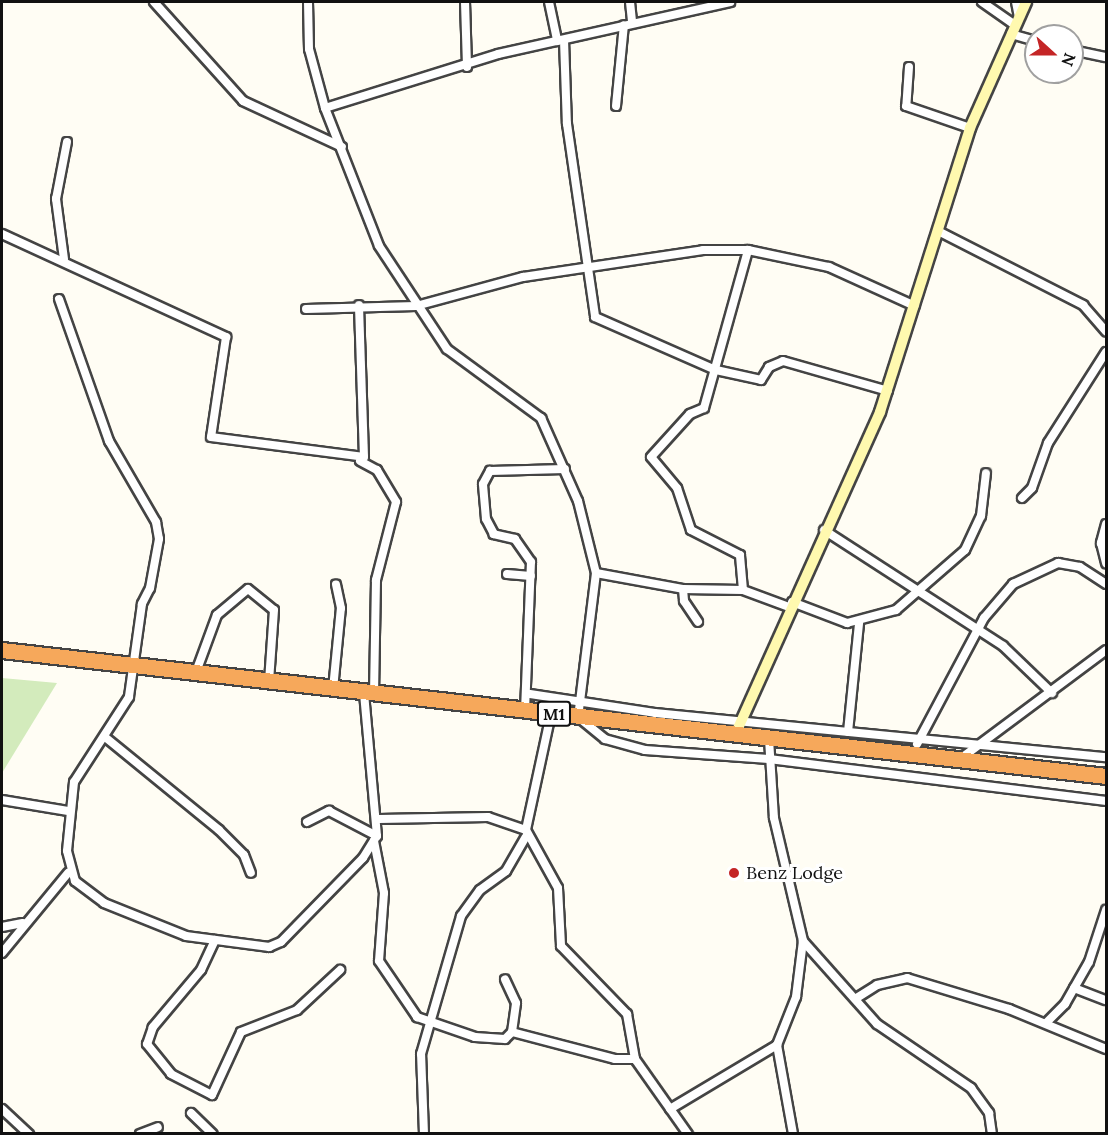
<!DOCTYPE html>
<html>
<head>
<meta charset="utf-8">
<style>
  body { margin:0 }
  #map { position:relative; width:1108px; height:1135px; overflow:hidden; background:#fffdf4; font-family:Lora,serif }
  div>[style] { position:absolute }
  .green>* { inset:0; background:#d3ebbc }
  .roads { filter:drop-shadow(2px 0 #444) drop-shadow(-2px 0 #444) drop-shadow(0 2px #444) drop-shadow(0 -2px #444) }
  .street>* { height:8px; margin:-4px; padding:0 4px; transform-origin:4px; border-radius:4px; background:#fff }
  .secondary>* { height:10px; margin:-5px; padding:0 5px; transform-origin:5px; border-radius:5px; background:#fff9af }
  .highway>* { height:15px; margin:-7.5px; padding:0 7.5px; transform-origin:7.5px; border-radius:7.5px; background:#f6a85b }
  .dots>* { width:16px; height:16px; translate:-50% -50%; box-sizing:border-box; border:3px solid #fff; border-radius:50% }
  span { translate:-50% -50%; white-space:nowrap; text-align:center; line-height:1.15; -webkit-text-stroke:6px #fff; paint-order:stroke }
  .shield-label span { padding:2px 4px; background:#fff; border:2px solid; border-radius:4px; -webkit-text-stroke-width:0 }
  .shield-label { font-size:16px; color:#111; font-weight:700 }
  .poi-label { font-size:18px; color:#111 }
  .left { translate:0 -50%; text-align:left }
  .frame { position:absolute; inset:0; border:3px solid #111; pointer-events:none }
  .north { position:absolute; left:1024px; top:24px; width:60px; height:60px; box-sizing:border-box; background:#fff; border:2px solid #a0a0a0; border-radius:50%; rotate:111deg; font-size:16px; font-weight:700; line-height:24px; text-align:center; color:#111 }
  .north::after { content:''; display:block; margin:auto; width:21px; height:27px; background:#c42526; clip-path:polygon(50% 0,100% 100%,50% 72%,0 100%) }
</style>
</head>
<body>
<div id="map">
  <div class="green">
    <div style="clip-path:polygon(2px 678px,57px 683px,2px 773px)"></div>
  </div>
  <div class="roads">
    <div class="street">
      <div style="left:154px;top:2px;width:133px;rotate:48deg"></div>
      <div style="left:243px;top:101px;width:109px;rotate:24.9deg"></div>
      <div style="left:308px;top:2px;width:47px;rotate:88.8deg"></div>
      <div style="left:309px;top:49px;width:61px;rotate:74.8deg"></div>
      <div style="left:325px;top:108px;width:148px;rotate:68.6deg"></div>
      <div style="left:379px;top:246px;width:123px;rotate:56.6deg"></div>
      <div style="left:447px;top:349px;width:117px;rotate:36.3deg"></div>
      <div style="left:541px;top:418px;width:91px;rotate:66deg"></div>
      <div style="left:578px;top:501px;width:74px;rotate:76deg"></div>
      <div style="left:596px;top:573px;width:145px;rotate:97.1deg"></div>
      <div style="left:578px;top:717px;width:35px;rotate:39deg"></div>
      <div style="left:605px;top:739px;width:41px;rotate:15.4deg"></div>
      <div style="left:645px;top:750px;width:124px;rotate:4.2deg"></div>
      <div style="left:769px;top:759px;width:340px;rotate:7.1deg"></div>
      <div style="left:465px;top:2px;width:65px;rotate:88.2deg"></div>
      <div style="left:549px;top:2px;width:40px;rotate:78deg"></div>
      <div style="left:630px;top:2px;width:20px;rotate:84deg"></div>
      <div style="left:982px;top:2px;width:40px;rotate:34.9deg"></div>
      <div style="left:1016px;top:2px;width:15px;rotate:79deg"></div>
      <div style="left:1011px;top:34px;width:26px;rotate:16deg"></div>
      <div style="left:564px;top:40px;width:84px;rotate:88deg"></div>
      <div style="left:567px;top:124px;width:195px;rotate:81.7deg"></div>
      <div style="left:595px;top:317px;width:132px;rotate:23.7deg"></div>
      <div style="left:716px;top:370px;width:46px;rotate:12.5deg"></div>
      <div style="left:761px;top:380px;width:15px;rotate:-58deg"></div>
      <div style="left:769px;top:367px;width:15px;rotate:-23deg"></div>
      <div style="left:783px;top:361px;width:109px;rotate:15.9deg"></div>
      <div style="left:1072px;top:50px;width:35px;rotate:12deg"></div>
      <div style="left:909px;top:67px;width:39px;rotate:94deg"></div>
      <div style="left:906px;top:106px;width:68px;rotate:19deg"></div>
      <div style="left:616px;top:106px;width:81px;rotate:-84.4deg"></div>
      <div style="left:325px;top:108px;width:181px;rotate:-17.3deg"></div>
      <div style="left:498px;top:54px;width:238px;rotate:-12.6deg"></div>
      <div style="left:940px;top:232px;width:161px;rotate:27deg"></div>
      <div style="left:1083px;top:305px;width:35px;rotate:49deg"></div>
      <div style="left:2px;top:234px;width:247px;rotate:24.7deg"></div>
      <div style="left:226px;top:337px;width:101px;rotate:98.5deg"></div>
      <div style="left:211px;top:437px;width:154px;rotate:7.4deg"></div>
      <div style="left:364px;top:457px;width:152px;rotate:-91.9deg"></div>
      <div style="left:64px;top:259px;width:61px;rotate:-97.6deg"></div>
      <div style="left:56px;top:199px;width:58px;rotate:-79.1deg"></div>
      <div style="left:59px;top:299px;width:151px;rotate:70.6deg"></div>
      <div style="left:109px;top:441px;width:94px;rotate:59.9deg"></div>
      <div style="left:156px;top:522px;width:17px;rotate:80deg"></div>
      <div style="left:159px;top:539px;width:50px;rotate:100.4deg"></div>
      <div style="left:150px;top:588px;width:18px;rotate:117deg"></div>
      <div style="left:142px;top:604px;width:94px;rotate:98deg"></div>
      <div style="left:129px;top:697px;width:101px;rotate:122.9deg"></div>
      <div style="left:74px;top:782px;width:69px;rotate:95.8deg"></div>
      <div style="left:67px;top:851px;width:31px;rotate:75deg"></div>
      <div style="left:75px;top:881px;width:36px;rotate:37deg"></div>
      <div style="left:104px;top:903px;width:88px;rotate:21.9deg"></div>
      <div style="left:186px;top:936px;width:84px;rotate:7.5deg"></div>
      <div style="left:269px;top:947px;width:13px;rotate:-23deg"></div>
      <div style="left:281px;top:942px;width:117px;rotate:-45.7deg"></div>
      <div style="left:363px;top:858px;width:26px;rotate:-58deg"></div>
      <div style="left:377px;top:836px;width:145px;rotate:-95.2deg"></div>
      <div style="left:306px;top:309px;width:110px;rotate:-1.6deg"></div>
      <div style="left:416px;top:306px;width:111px;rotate:-15.2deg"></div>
      <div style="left:523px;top:277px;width:182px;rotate:-8.5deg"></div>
      <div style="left:703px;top:250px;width:45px"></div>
      <div style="left:748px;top:250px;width:83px;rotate:11.9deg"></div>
      <div style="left:829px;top:267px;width:94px;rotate:24.4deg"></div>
      <div style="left:360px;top:461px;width:19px;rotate:28deg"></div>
      <div style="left:377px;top:470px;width:37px;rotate:59deg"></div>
      <div style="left:396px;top:502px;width:81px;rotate:104.4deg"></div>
      <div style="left:376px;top:580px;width:113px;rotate:91deg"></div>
      <div style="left:1022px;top:498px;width:14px;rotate:-45deg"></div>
      <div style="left:1032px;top:488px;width:48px;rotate:-70.4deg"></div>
      <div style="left:1048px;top:443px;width:108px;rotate:-57.5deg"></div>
      <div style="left:1106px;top:524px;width:20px;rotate:105deg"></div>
      <div style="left:1101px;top:543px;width:21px;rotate:76deg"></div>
      <div style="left:824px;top:530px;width:213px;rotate:32.9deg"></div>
      <div style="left:1003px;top:646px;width:68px;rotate:43.8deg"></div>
      <div style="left:596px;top:573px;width:88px;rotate:10.4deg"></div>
      <div style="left:683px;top:589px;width:60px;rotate:1deg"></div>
      <div style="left:743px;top:590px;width:49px;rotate:20.3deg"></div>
      <div style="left:507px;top:574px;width:24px;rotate:5deg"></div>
      <div style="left:683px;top:589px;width:12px;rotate:85deg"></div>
      <div style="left:684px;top:601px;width:25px;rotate:56deg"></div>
      <div style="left:743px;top:590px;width:35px;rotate:-95deg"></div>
      <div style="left:740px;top:555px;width:55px;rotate:-153deg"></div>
      <div style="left:691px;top:530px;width:44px;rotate:-108.4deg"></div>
      <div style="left:677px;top:488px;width:40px;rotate:-130deg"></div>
      <div style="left:651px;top:457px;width:58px;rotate:-47.8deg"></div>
      <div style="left:690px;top:414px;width:15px;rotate:-23deg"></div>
      <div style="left:704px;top:408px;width:164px;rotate:-74.4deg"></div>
      <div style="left:792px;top:602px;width:59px;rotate:20.9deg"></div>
      <div style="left:847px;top:623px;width:51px;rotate:-14.9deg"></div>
      <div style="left:896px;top:610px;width:91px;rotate:-41deg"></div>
      <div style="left:965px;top:550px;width:38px;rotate:-65deg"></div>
      <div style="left:981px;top:516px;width:43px;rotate:-83.4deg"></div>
      <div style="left:196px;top:672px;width:61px;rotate:-69.8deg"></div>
      <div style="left:217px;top:615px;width:40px;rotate:-40deg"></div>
      <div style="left:248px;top:589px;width:33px;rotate:39deg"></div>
      <div style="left:274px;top:610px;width:71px;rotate:94deg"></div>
      <div style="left:333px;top:689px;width:81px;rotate:-84.4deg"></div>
      <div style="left:341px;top:608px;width:24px;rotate:-102deg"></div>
      <div style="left:530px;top:694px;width:126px;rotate:8.6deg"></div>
      <div style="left:655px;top:713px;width:453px;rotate:5.6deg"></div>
      <div style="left:525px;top:711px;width:149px;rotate:-87.7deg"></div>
      <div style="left:531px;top:562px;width:28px;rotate:-125deg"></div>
      <div style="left:515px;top:539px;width:22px;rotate:-167deg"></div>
      <div style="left:494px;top:534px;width:17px;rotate:-118deg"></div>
      <div style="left:486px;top:519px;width:35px;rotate:-95deg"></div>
      <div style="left:483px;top:484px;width:15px;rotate:-62deg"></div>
      <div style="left:490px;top:471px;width:75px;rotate:-1.5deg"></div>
      <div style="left:551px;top:714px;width:119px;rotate:102.2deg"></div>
      <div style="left:526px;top:830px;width:66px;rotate:61.1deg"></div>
      <div style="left:558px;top:888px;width:58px;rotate:87deg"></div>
      <div style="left:561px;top:946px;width:95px;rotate:45.9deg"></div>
      <div style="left:627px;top:1014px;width:46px;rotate:79.9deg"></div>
      <div style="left:635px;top:1059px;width:92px;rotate:54.8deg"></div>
      <div style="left:848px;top:732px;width:110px;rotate:-84.2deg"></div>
      <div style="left:105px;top:737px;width:147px;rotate:39.2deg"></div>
      <div style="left:219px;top:830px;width:35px;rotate:45deg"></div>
      <div style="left:244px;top:855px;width:19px;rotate:69deg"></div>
      <div style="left:769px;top:739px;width:79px;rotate:86.4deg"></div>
      <div style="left:774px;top:818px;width:126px;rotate:76.7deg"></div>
      <div style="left:803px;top:941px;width:111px;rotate:48.3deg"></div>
      <div style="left:877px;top:1024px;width:114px;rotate:34.2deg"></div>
      <div style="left:971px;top:1088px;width:31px;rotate:54deg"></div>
      <div style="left:989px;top:1113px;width:21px;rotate:82deg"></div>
      <div style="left:917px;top:744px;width:143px;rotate:-62deg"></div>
      <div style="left:984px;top:618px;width:45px;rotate:-49.5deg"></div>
      <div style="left:1013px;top:584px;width:50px;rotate:-25deg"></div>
      <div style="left:1058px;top:563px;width:22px;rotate:10deg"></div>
      <div style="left:1080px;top:567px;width:31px;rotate:33deg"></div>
      <div style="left:960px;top:759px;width:182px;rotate:-36.7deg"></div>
      <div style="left:2px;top:800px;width:67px;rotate:9.5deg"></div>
      <div style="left:379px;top:819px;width:109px;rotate:-1.1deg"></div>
      <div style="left:488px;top:817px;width:40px;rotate:18.9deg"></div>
      <div style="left:307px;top:822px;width:25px;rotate:-27deg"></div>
      <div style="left:329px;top:811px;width:54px;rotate:27.5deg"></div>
      <div style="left:374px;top:841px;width:53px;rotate:79.1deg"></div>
      <div style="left:384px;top:893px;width:68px;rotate:94.2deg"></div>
      <div style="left:379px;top:961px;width:68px;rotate:55.8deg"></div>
      <div style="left:417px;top:1017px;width:61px;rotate:19deg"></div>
      <div style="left:475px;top:1037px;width:30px;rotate:4deg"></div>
      <div style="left:505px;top:1039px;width:10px;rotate:-45deg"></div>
      <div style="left:512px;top:1032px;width:29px;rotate:-82deg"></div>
      <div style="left:516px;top:1003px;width:26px;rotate:-115deg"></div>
      <div style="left:2px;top:927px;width:21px;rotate:-11deg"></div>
      <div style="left:215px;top:940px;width:33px;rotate:115deg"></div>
      <div style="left:201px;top:970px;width:75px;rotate:130.1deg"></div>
      <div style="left:153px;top:1027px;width:18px;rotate:109deg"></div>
      <div style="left:147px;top:1044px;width:38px;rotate:51deg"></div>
      <div style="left:171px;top:1074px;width:46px;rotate:27.1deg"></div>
      <div style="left:212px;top:1095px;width:69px;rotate:-65.3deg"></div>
      <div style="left:241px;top:1032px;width:60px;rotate:-21.4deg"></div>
      <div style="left:297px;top:1010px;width:59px;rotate:-42.9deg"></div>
      <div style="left:2px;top:953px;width:104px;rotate:-50.5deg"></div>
      <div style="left:1074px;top:988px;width:34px;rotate:21deg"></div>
      <div style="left:855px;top:999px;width:26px;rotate:-32deg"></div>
      <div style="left:877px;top:985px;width:31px;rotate:-13deg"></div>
      <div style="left:907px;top:978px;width:107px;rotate:16.9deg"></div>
      <div style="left:1009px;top:1009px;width:105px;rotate:22.4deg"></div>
      <div style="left:1046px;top:1023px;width:27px;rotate:-45deg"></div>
      <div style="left:1065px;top:1004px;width:48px;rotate:-60.3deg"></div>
      <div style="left:1089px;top:962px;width:55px;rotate:-71.9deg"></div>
      <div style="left:512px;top:1032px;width:106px;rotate:14.7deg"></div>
      <div style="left:615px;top:1059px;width:20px"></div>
      <div style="left:777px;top:1045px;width:90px;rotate:79.8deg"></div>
      <div style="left:2px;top:1109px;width:37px;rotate:43deg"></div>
      <div style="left:670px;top:1109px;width:125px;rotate:-30.9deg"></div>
      <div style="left:777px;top:1045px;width:52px;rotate:-68.4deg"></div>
      <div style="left:796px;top:997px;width:56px;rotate:-82.9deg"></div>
      <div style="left:191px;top:1113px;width:30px;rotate:44deg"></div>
      <div style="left:140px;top:1134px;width:19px;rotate:-21deg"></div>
      <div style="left:424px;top:1134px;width:80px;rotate:-92.1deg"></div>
      <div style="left:421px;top:1054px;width:144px;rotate:-73.8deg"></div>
      <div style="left:461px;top:916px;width:32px;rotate:-54deg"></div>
      <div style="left:480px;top:890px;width:32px;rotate:-36deg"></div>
      <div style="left:506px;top:871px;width:39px;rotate:-60deg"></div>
    </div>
    <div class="secondary">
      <div style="left:735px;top:735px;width:354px;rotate:-65.8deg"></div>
      <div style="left:880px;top:412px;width:298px;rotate:-72.4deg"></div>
      <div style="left:970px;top:128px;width:138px;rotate:-66deg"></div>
    </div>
    <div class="highway">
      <div style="left:2px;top:650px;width:1111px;rotate:6.51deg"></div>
    </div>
  </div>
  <div class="dots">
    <div style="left:734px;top:873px;background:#c42526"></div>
  </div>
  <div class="shield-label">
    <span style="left:554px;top:714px">M1</span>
  </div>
  <div class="poi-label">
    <span class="left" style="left:746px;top:873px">Benz Lodge</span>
  </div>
  <div class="frame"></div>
  <div class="north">N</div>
</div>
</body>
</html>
